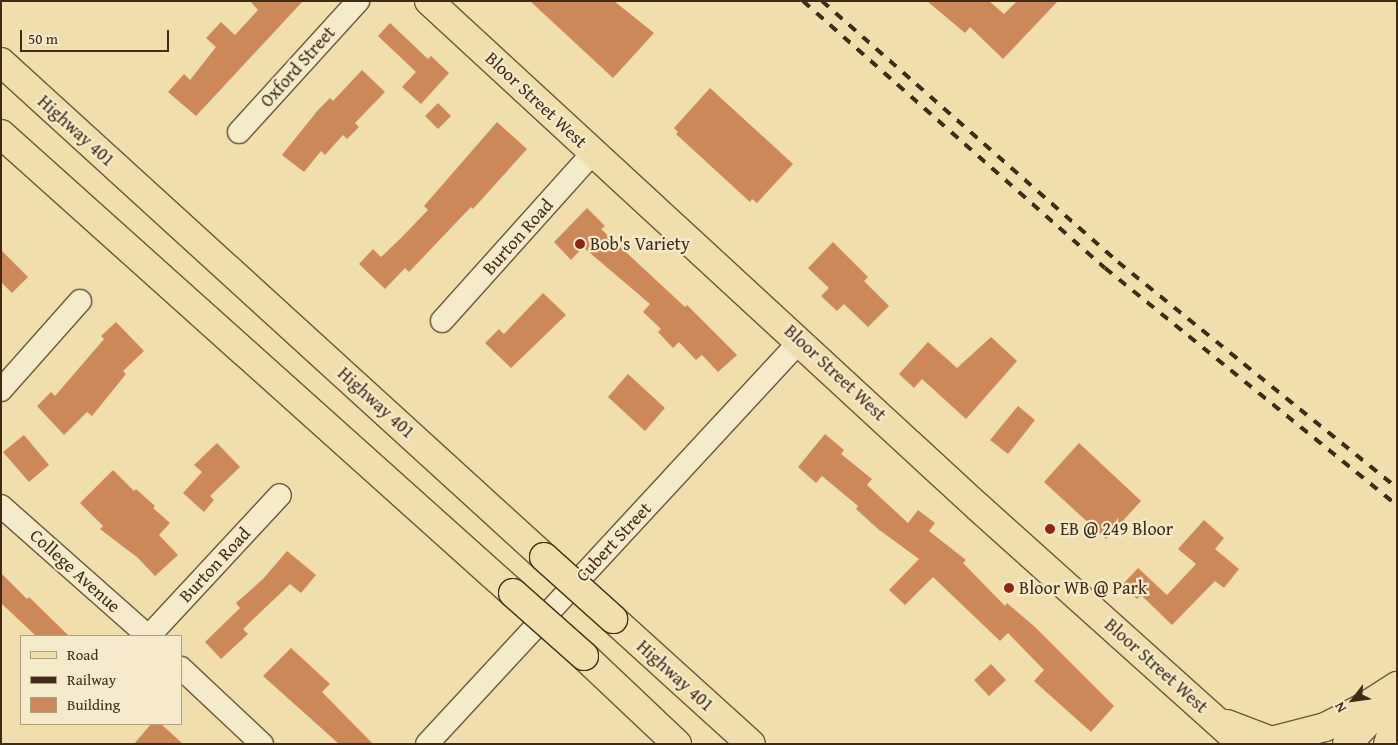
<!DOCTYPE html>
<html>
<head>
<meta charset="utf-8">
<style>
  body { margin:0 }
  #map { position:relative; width:1398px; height:745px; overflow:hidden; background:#f0dead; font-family:"Gentium Book Plus",serif }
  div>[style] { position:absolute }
  .building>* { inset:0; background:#cd8859 }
  .roads { filter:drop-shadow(1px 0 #6d583c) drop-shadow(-1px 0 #6d583c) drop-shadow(0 1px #6d583c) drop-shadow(0 -1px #6d583c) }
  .minor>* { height:22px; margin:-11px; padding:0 11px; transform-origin:11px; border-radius:11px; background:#f5eaca }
  .major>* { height:28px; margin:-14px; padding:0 14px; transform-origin:14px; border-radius:14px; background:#f0dead }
  .highway>* { height:28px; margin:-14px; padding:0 14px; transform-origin:14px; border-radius:14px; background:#f0dead }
  .rail>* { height:4px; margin-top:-2px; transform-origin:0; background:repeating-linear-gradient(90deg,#412b16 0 9px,transparent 0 18px) }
  .bridges { filter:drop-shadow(1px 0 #412b16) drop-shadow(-1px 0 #412b16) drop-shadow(0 1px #412b16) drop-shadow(0 -1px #412b16) }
  .highway-bridge>* { height:28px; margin:-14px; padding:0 14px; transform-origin:14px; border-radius:14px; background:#f0dead }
  .dots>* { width:14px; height:14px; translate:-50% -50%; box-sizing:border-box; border:2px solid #f5eaca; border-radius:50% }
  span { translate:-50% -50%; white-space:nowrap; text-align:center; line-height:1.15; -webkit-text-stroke:4.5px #f5eaca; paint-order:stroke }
  .street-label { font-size:18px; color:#412b16 }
  .poi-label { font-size:18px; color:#412b16 }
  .left { translate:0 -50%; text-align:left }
  .frame { position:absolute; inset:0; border:2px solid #412b16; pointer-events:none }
  .legend { position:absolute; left:20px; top:635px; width:162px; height:90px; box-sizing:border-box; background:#f5eaca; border:1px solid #ad9e82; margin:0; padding:6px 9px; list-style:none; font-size:15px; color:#412b16 }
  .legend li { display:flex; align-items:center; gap:10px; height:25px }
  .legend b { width:25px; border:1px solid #ad9e82 }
  .north { position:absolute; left:1328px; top:675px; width:50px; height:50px; -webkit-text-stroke:4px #f5eaca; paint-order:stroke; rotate:240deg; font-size:14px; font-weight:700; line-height:20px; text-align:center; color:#412b16 }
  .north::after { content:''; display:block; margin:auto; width:18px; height:22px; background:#412b16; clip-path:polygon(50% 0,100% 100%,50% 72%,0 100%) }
  .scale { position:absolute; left:20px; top:30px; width:149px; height:22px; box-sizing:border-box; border:2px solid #412b16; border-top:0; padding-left:6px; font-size:15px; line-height:18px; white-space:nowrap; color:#412b16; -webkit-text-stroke:4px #f5eaca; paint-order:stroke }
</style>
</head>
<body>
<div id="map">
  <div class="building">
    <div style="clip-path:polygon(250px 1px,303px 1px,196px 116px,168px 92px,184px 74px,190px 80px,216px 47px,206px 38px,221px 22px,235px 35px,258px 10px)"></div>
    <div style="clip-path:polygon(530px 1px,614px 1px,654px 33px,613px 78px)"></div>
    <div style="clip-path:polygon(927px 1px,989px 1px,1004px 14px,1017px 1px,1058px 1px,1003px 59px,970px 27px,965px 33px)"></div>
    <div style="clip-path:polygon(390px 23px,428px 59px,431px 56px,449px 73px,421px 104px,402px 87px,416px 72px,378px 36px)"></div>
    <div style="clip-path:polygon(362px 70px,385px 92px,355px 123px,359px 127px,347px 139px,343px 135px,325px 155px,321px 151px,304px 172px,282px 155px,318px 110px,330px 98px,333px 101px)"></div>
    <div style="clip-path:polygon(710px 88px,793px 164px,757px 203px,752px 199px,750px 202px,676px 134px,678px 132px,674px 128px)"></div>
    <div style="clip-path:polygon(438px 103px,451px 116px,438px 129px,425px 116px)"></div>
    <div style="clip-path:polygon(497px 122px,527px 149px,473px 209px,471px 207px,409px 272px,405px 268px,385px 289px,359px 264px,373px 249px,381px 257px,401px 238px,428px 210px,424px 206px)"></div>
    <div style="clip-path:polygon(587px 208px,605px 226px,601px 229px,685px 307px,687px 305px,737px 355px,718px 372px,702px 355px,696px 360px,679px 342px,673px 348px,658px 332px,661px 329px,643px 312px,650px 304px,583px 247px,571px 260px,554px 242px)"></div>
    <div style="clip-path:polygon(833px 242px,868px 277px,864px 281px,889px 306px,868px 327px,844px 304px,837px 311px,821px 296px,829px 288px,808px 268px)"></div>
    <div style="clip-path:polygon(1px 250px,28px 277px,12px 293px,1px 282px)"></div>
    <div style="clip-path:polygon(543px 293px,566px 315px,511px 368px,485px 343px,499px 329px,504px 334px)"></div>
    <div style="clip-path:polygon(116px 322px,144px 351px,123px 371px,126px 374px,92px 416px,87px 412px,64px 435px,37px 406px,51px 392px,55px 396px,104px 339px,101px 336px)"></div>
    <div style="clip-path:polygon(991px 337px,1017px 361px,966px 419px,922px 379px,914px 388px,899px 374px,928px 342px,957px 368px)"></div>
    <div style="clip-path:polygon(628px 374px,665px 408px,645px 431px,608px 397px)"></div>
    <div style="clip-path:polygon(1018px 406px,1035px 420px,1008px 454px,990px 440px)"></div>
    <div style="clip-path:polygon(825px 434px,844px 450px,841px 454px,872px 479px,867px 485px,908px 523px,918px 510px,935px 523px,929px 531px,966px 560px,963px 563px,1005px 606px,1007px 603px,1035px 627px,1114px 706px,1091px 732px,1034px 681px,1044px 670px,1008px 633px,1000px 641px,933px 577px,905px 605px,889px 590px,919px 559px,878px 529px,856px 509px,858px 506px,822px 476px,816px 483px,798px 467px)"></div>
    <div style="clip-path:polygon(24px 435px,49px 465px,29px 482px,3px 452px)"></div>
    <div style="clip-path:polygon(217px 443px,240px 467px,210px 496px,214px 500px,204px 512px,183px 493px,202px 472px,194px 465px)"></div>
    <div style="clip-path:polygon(1079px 443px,1141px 501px,1106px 539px,1044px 482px)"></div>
    <div style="clip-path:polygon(113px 470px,134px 491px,136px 489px,155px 506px,153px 508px,170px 523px,159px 535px,178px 555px,155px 576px,138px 558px,100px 529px,103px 526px,80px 503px)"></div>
    <div style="clip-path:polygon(1204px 520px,1224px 538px,1215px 549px,1239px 569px,1224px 588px,1215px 581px,1172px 625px,1141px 595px,1137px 599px,1122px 585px,1138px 568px,1167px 595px,1196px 564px,1178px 549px)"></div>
    <div style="clip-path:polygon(287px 551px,316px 575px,301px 593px,290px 584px,243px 629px,248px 634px,221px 659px,205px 642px,240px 608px,236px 603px,263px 579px)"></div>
    <div style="clip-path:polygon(1px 573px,27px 599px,29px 597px,69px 636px,36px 636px,1px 603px)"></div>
    <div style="clip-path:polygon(291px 648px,330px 684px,322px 692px,373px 744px,339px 744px,263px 676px)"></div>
    <div style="clip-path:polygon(991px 664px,1006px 680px,989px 696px,974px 680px)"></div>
    <div style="clip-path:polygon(151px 724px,161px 724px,183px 744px,134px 744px)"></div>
  </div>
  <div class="roads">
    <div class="minor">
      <div style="left:239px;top:132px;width:177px;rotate:-47.7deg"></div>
      <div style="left:442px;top:321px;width:226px;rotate:-48.1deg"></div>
      <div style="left:1px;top:390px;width:119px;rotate:-48.4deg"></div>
      <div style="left:1px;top:506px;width:196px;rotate:41.5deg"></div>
      <div style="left:149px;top:636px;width:192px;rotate:-47.1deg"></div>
      <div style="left:181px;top:668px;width:111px;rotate:43.2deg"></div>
      <div style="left:427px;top:744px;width:549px;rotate:-47.21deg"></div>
    </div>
    <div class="major">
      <div style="left:429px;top:1px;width:747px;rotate:42.67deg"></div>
      <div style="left:978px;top:507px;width:355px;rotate:41.9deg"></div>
      <div style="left:1227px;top:724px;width:47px;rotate:21.1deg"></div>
      <div style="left:1271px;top:741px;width:56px;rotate:-14.5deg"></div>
      <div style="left:1325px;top:727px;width:40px;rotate:-26.6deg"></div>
      <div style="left:1361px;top:709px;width:43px;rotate:-32.6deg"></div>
      <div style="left:1347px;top:744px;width:54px;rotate:-46.5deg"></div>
      <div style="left:1388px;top:744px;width:29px;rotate:-72deg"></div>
    </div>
    <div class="highway">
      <div style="left:1px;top:62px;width:735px;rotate:42.35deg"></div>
      <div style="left:1px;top:134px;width:688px;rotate:41.88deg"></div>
      <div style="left:613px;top:619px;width:186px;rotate:42.2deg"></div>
      <div style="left:584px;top:656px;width:128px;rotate:43.4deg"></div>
    </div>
  </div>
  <div class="rail">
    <div style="left:803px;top:1px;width:403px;rotate:41.5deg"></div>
    <div style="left:1105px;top:268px;width:376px;rotate:39.1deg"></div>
    <div style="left:822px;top:1px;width:395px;rotate:41.4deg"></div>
    <div style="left:1118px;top:262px;width:359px;rotate:39deg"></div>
  </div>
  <div class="bridges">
    <div class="highway-bridge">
      <div style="left:544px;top:557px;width:93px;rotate:41.9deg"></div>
      <div style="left:513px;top:593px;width:95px;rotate:41.6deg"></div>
    </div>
  </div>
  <div class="dots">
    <div style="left:580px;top:244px;background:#8f2418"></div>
    <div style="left:1050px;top:529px;background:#8f2418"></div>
    <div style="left:1009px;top:588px;background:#8f2418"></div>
  </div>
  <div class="street-label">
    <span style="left:298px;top:67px;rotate:-48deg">Oxford Street</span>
    <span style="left:536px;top:100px;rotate:43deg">Bloor Street West</span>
    <span style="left:76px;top:131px;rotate:42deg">Highway 401</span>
    <span style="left:518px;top:237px;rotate:-48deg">Burton Road</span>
    <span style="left:835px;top:373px;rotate:43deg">Bloor Street West</span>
    <span style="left:376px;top:403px;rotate:42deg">Highway 401</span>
    <span style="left:614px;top:542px;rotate:-47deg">Cubert Street</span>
    <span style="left:215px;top:565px;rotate:-47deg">Burton Road</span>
    <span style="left:75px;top:571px;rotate:42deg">College Avenue</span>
    <span style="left:1156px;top:666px;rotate:42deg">Bloor Street West</span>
    <span style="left:675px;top:676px;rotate:42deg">Highway 401</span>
  </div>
  <div class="poi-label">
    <span class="left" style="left:590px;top:244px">Bob's Variety</span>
    <span class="left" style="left:1060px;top:529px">EB @ 249 Bloor</span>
    <span class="left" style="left:1019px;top:588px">Bloor WB @ Park</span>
  </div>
  <div class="frame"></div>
  <ul class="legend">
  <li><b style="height:6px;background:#f0dead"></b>Road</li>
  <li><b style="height:6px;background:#412b16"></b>Railway</li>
  <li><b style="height:14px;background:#cd8859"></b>Building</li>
  </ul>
  <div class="north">N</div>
  <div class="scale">50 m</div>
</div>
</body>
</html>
